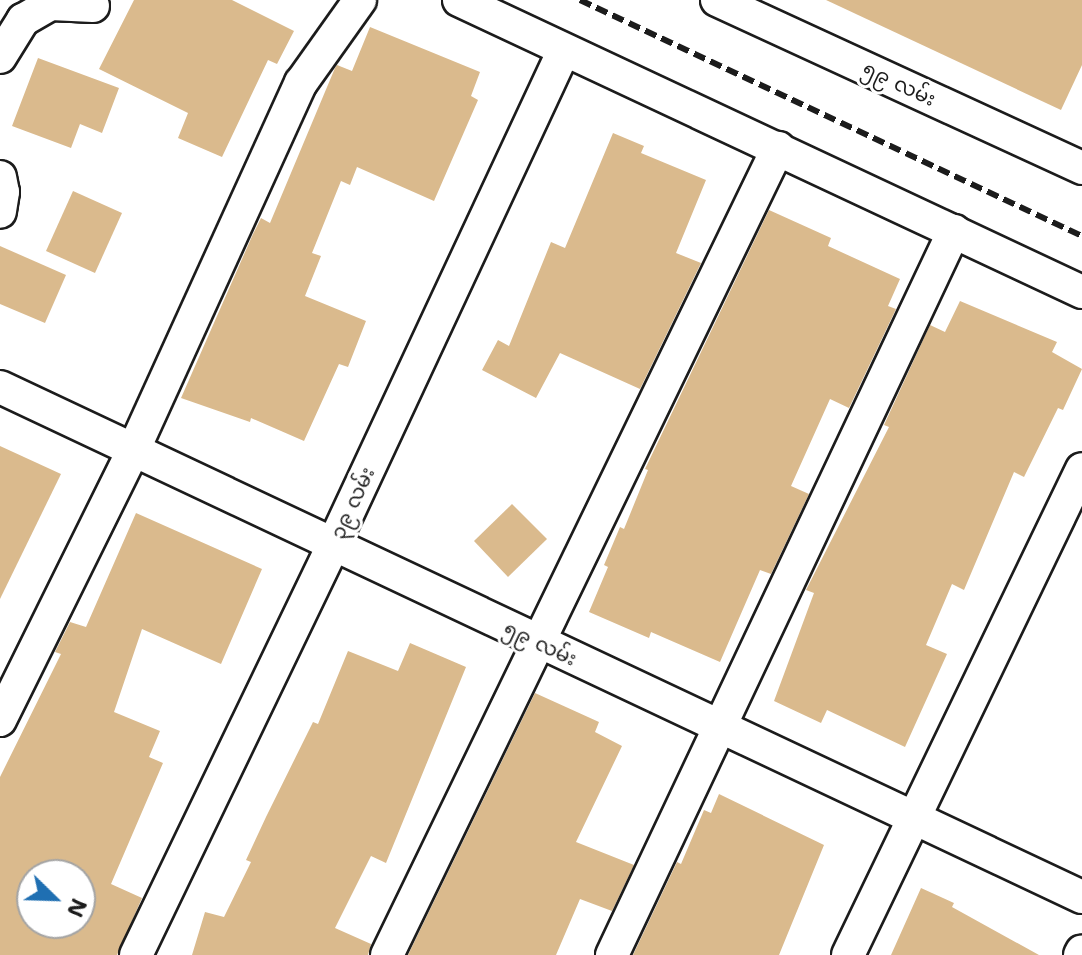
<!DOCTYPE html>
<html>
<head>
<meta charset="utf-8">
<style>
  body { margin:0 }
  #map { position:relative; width:1082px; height:955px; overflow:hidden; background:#fff; font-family:"Shantell Sans","Noto Sans Myanmar",sans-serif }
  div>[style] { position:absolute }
  .building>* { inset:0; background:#daba8d }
  .roads { filter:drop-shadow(2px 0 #1c1c1c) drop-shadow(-2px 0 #1c1c1c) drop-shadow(0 2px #1c1c1c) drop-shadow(0 -2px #1c1c1c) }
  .minor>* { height:32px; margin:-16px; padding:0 16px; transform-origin:16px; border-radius:16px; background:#fff }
  .rail>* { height:6px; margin-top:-3px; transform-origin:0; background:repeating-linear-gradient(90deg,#1c1c1c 0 12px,transparent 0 18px) }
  span { translate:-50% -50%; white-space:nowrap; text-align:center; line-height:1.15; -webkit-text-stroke:6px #fff; paint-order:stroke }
  .street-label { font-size:20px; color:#1c1c1c }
  .north { position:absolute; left:16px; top:859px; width:80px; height:80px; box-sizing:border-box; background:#fff; border:2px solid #a4a4a4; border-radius:50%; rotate:113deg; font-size:22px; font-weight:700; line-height:32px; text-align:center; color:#1c1c1c }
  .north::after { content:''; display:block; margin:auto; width:28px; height:36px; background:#1f6fb2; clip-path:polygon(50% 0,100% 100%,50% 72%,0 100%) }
</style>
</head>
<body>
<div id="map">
  <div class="building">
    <div style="clip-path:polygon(134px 0,232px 0,294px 31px,277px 64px,268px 60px,222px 157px,178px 138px,188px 113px,99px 69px)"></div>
    <div style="clip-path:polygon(826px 0,1082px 0,1082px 65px,1061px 110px)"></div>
    <div style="clip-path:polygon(370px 27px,480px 72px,471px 96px,478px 100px,434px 201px,357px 167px,350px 185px,341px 181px,312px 253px,321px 256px,305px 296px,366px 321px,348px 367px,339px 364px,304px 441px,251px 418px,250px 422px,181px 398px,253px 234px,261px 218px,270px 223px,335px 68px,337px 65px,352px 71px)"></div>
    <div style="clip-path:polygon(38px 58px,119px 88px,102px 133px,80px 124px,71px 148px,12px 126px)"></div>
    <div style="clip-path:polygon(613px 133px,644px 146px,641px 153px,706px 180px,676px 253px,701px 263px,640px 389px,560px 353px,536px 398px,482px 370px,498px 340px,509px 346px,551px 242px,565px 248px)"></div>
    <div style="clip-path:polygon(73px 191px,122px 213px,95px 273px,46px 251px)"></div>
    <div style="clip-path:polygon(769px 210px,831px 238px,828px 246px,900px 279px,888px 306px,896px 309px,849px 408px,830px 399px,791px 486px,809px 494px,771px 574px,760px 570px,720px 662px,651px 632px,649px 638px,589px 612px,608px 567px,604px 565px,620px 527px,624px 529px,648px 470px,645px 469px)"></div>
    <div style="clip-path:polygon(0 246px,66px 275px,45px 323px,0 304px)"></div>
    <div style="clip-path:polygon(960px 301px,1057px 342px,1052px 352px,1082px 369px,1063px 410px,1058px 408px,1024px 477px,1014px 472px,964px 590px,952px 584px,926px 645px,947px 654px,905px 747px,827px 710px,821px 723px,774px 701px,814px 593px,806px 590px,889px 427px,884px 425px,930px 325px,945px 332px)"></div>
    <div style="clip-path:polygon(0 446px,61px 474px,0 599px)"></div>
    <div style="clip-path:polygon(512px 504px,547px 539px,508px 577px,474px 541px)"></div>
    <div style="clip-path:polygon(evenodd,136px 513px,262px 569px,221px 664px,142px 629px,114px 712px,160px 731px,149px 757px,163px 763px,111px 884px,142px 898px,117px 955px,0 955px,0 777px,61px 654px,55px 652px,70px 622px,86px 627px,136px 513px,32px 875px,80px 875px,80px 923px,32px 923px,32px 875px)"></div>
    <div style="clip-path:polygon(410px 643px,466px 667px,386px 863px,371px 856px,335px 928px,371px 944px,368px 955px,192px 955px,205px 912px,224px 917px,251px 862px,246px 860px,266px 817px,313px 722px,318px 724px,348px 651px,398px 671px)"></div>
    <div style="clip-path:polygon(535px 693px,599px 722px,595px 732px,622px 746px,576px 842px,634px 865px,612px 911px,580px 899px,556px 955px,408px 955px)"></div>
    <div style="clip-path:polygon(719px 794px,824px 845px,779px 955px,633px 955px,677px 862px,681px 864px,704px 810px,711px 813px)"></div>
    <div style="clip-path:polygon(921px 888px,954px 903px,952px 907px,1039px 955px,891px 955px)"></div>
  </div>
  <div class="roads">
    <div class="minor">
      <div style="left:459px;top:0;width:688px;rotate:25.11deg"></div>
      <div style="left:717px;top:0;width:402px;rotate:24.7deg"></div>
      <div style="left:0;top:57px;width:44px;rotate:-58.1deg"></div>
      <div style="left:23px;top:20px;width:32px;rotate:-30deg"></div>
      <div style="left:51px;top:4px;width:42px;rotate:2.7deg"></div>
      <div style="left:0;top:177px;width:15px;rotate:79deg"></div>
      <div style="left:3px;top:192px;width:20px;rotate:99deg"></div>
      <div style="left:0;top:387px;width:1196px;rotate:25.24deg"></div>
      <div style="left:0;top:720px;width:300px;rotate:-63.7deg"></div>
      <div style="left:133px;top:451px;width:405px;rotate:-65.5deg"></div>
      <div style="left:301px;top:83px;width:102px;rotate:-54.6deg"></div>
      <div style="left:136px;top:955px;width:455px;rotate:-64.3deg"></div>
      <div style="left:333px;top:545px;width:546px;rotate:-64.98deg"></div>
      <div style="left:387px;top:955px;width:897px;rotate:-64.15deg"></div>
      <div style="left:612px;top:955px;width:801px;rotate:-64.72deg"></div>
      <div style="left:848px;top:955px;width:539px;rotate:-64.29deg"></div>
      <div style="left:1080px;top:955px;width:4px;rotate:-63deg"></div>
    </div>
  </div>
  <div class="rail">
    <div style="left:580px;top:0;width:555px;rotate:25.18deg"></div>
  </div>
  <div class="street-label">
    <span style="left:899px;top:84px;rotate:25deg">၅၉ လမ်း</span>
    <span style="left:353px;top:503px;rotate:-65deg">၃၉ လမ်း</span>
    <span style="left:540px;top:644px;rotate:25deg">၅၉ လမ်း</span>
  </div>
  <div class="north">N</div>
</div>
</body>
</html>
